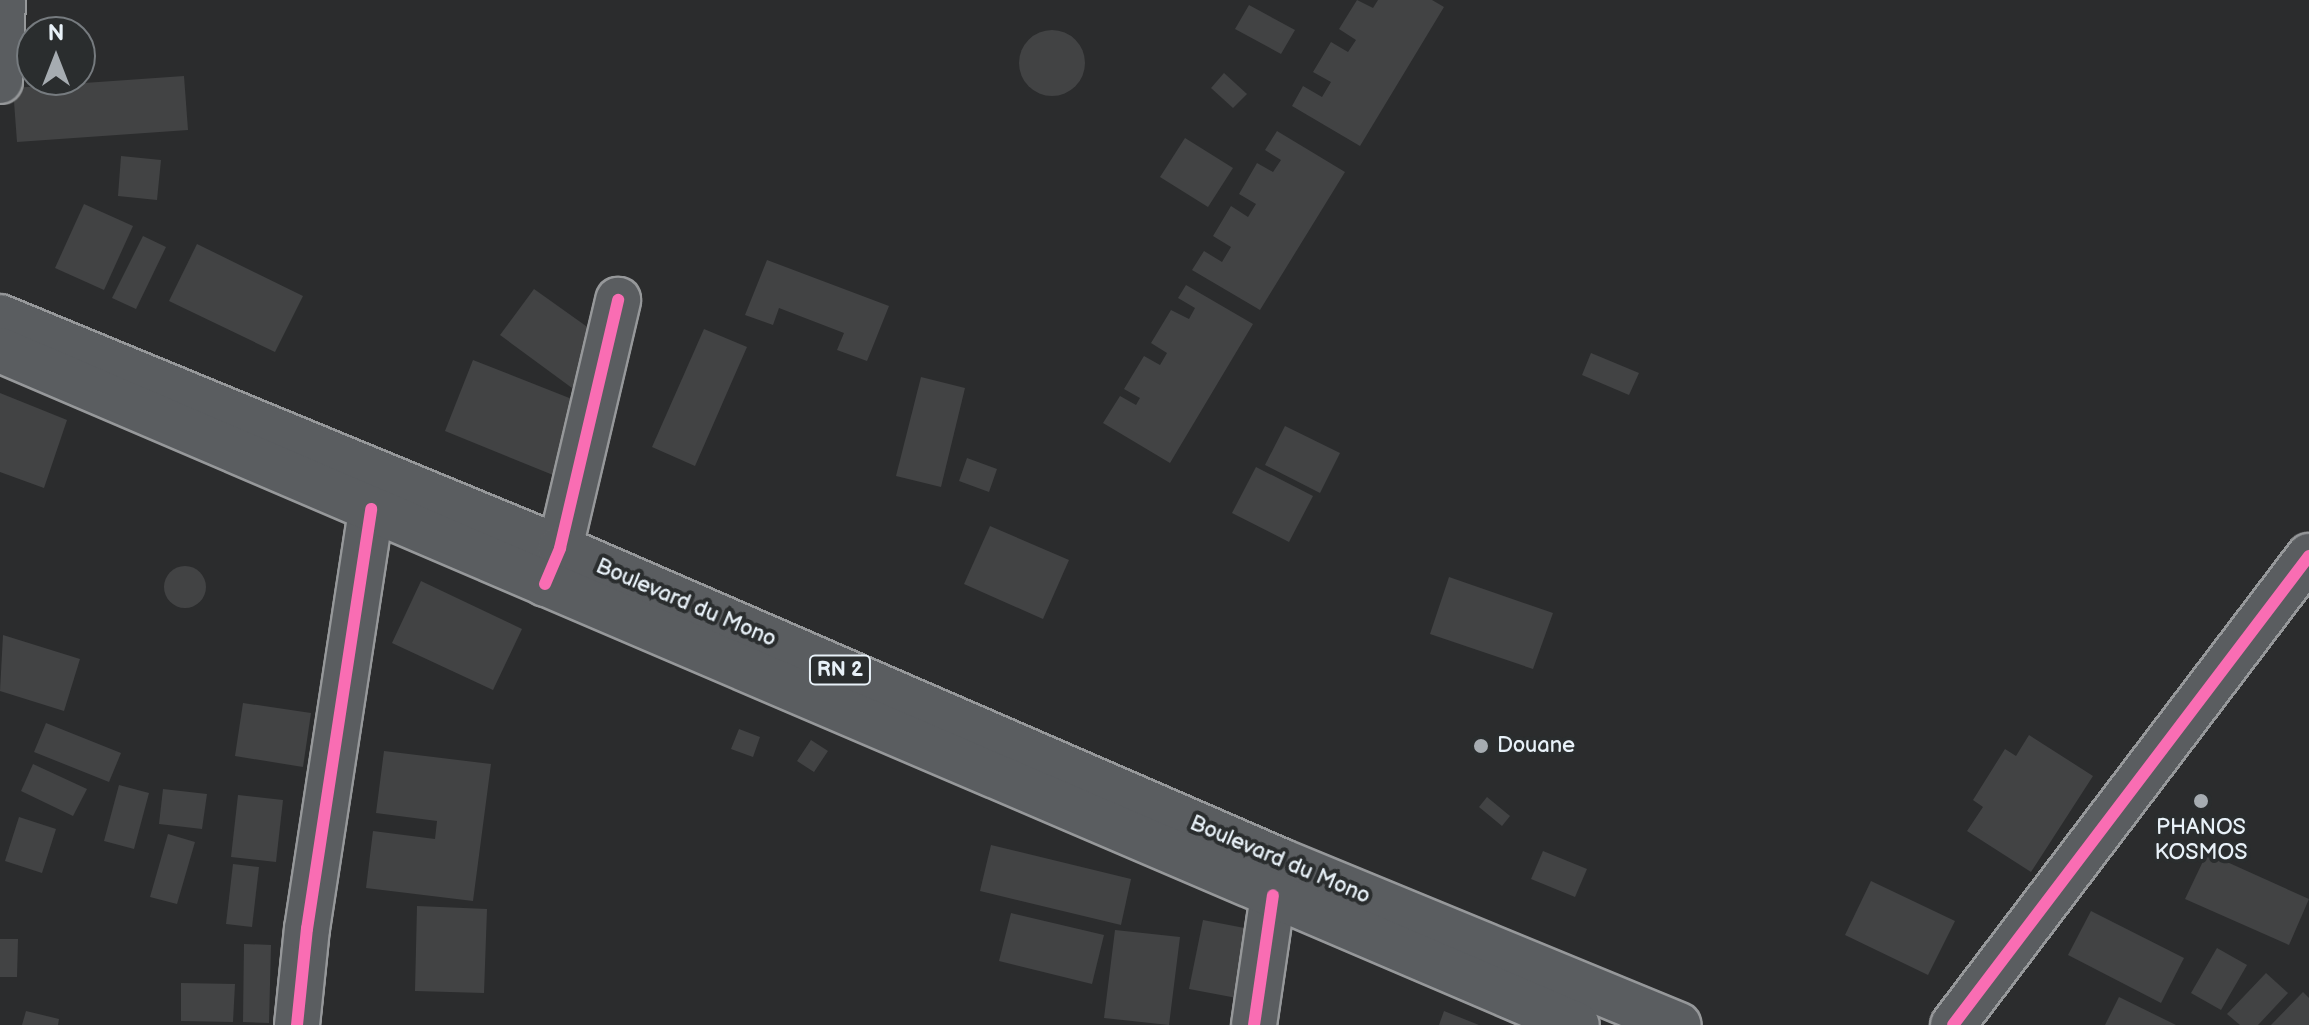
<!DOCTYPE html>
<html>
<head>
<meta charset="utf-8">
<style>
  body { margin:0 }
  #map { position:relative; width:2309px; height:1025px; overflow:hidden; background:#2b2c2d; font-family:"Balsamiq Sans",sans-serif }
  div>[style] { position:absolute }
  .building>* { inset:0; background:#424344 }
  .round { border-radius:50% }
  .roads { filter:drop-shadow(2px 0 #96989a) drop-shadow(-2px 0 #96989a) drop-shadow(0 2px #96989a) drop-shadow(0 -2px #96989a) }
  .minor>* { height:44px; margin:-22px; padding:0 22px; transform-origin:22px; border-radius:22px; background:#5a5d60 }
  .major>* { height:44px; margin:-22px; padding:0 22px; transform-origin:22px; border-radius:22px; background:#5a5d60 }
  .cycleway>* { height:12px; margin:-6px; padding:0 6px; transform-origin:6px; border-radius:6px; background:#f96db3 }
  .dots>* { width:22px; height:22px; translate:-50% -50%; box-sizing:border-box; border:4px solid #2a2d2e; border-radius:50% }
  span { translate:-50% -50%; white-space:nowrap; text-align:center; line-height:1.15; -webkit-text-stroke:8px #2a2d2e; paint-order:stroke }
  .shield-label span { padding:2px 6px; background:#2a2d2e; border:2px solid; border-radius:6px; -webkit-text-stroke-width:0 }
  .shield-label { font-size:20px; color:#e8f1f8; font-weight:700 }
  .street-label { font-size:22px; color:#e8f1f8 }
  .poi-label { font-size:22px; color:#e8f1f8 }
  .left { translate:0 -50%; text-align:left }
  .north { position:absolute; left:16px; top:16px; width:80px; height:80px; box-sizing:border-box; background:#2a2d2e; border:2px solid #767b7f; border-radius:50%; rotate:0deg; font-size:22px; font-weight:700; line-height:32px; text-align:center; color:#e8f1f8 }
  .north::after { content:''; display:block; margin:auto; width:28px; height:36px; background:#a6acb1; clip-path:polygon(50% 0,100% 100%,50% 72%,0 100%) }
</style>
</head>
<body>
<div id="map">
  <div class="building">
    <div style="clip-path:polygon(1357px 0,1373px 8px,1378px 0,1432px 0,1444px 7px,1360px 146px,1292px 106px,1303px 86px,1322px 97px,1331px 82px,1313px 72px,1331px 42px,1348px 52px,1356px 40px,1339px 29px)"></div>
    <div style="clip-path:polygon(1249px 5px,1295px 30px,1281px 54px,1235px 29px)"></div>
    <div class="round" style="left:1019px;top:30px;width:66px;height:66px"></div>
    <div style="clip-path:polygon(1224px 73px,1247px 94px,1233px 108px,1211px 88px)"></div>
    <div style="clip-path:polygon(184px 76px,188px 130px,17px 142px,13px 88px)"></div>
    <div style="clip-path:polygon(1277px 131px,1345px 172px,1260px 310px,1192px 270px,1204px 251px,1222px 262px,1231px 247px,1213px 236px,1231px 206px,1248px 217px,1256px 204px,1239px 194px,1257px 163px,1273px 172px,1281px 160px,1265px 150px)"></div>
    <div style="clip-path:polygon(1185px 138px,1233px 168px,1208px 207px,1160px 177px)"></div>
    <div style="clip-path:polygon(121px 156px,161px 160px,157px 200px,118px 196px)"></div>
    <div style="clip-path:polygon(84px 204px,133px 226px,104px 290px,55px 268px)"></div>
    <div style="clip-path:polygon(143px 236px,166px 247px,136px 309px,112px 298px)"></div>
    <div style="clip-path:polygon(197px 244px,303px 296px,275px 352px,169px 301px)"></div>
    <div style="clip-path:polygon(767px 260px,889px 306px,867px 361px,837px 350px,844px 333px,779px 308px,773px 325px,745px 315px)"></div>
    <div style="clip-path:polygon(1186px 285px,1253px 324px,1170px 463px,1103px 423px,1120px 396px,1136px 405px,1140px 398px,1124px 389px,1144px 356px,1160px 365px,1167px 353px,1151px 343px,1171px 310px,1189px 319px,1195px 308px,1178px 298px)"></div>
    <div style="clip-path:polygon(534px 289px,607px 341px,572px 388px,500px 335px)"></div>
    <div style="clip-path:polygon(704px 329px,747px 347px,695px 466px,652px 447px)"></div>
    <div style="clip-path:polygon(1591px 353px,1639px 373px,1629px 395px,1582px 375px)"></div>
    <div style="clip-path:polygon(473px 360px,587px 405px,558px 477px,445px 431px)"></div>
    <div style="clip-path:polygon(921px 377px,965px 388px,941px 487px,896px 476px)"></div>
    <div style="clip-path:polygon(0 393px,67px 420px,44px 488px,0 472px)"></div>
    <div style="clip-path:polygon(1285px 426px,1340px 453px,1320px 493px,1265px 465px)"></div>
    <div style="clip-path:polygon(967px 458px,997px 469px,989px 492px,959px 481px)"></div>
    <div style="clip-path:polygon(1256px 467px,1313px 496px,1289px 542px,1232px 513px)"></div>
    <div style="clip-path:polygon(990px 526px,1069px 560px,1043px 619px,964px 584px)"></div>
    <div class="round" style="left:164px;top:566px;width:42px;height:42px"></div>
    <div style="clip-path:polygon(1449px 577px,1553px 613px,1533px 669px,1430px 634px)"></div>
    <div style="clip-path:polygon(421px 581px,522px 629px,493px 690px,392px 643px)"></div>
    <div style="clip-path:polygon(3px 635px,80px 659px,64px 711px,0 691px)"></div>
    <div style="clip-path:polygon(243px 703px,311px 713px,303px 767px,235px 756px)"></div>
    <div style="clip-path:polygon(46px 723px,121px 753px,109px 782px,34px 752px)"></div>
    <div style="clip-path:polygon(739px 729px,760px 737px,753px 757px,731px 749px)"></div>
    <div style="clip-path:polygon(2029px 735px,2093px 776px,2031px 872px,1967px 831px,1983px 807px,1973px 800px,2005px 749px,2016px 756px)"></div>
    <div style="clip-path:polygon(811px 740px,828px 751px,814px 772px,797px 761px)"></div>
    <div style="clip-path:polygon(384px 751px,491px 764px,473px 901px,366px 888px,373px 831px,435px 839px,437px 821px,376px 813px)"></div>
    <div style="clip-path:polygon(33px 764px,87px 789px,73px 816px,21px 791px)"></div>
    <div style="clip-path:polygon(119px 785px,149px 793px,134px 849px,104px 841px)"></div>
    <div style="clip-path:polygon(163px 789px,207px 794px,202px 829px,159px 824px)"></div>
    <div style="clip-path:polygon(238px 795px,283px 800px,276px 862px,231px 857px)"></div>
    <div style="clip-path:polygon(1487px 797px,1510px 816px,1502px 826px,1479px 807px)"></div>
    <div style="clip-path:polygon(19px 817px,56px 829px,42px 873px,5px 861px)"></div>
    <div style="clip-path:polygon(168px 834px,195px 842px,177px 904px,150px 897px)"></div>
    <div style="clip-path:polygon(991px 845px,1131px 879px,1121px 925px,980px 891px)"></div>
    <div style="clip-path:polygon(1543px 851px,1587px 869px,1575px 897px,1531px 879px)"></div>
    <div style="clip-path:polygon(2207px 853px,2309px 899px,2289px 945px,2185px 899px)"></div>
    <div style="clip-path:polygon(233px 864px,259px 867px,252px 927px,226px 924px)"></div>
    <div style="clip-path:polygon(1871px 881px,1955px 921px,1928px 975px,1845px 935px)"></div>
    <div style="clip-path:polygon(417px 906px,487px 909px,484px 993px,415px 991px)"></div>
    <div style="clip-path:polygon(2091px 911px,2184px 958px,2161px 1003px,2068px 955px)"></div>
    <div style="clip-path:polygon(1011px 913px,1104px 935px,1092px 984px,999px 961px)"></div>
    <div style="clip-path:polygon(1203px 920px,1255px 930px,1242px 999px,1189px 989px)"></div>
    <div style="clip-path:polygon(1115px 930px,1180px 937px,1169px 1025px,1104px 1018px)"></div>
    <div style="clip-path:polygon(0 939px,18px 939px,17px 977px,0 977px)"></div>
    <div style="clip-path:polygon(244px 944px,271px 945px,269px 1023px,243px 1022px)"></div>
    <div style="clip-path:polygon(2217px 948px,2247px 965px,2221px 1010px,2191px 993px)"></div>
    <div style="clip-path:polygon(2266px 973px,2288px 993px,2258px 1025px,2240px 1025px,2227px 1014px)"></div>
    <div style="clip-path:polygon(181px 983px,235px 984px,233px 1022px,181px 1021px)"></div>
    <div style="clip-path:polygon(2303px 992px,2309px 998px,2309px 1025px,2271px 1025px)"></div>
    <div style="clip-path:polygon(2119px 997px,2176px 1025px,2105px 1025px)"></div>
    <div style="clip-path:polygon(26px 1011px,59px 1019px,58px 1025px,22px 1025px)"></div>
    <div style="clip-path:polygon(1444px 1011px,1479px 1025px,1439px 1025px)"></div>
  </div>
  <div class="roads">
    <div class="minor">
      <div style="left:0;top:81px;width:81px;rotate:-87.9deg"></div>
      <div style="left:545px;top:584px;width:39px;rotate:-67deg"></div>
      <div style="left:560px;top:548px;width:255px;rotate:-76.8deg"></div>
      <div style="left:297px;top:1025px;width:97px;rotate:-84.1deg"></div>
      <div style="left:307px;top:929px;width:425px;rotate:-81.3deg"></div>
      <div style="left:1254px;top:1025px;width:131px;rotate:-81.7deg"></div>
      <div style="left:1953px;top:1025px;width:589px;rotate:-52.8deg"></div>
    </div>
    <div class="major">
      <div style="left:0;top:317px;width:606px;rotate:22.42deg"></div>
      <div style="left:560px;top:548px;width:786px;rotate:23.47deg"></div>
      <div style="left:1281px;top:861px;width:430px;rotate:22.4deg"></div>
      <div style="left:0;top:350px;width:1715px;rotate:23.17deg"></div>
    </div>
  </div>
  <div class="cycleway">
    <div style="left:545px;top:584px;width:39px;rotate:-67deg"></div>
    <div style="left:560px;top:548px;width:255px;rotate:-76.8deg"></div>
    <div style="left:297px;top:1025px;width:97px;rotate:-84.1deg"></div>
    <div style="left:307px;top:929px;width:425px;rotate:-81.3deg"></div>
    <div style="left:1254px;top:1025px;width:131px;rotate:-81.7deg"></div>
    <div style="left:1953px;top:1025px;width:589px;rotate:-52.8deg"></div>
  </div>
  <div class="dots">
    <div style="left:1481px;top:746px;background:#a6acb1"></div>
    <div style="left:2201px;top:801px;background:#a6acb1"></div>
  </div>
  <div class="shield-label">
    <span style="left:840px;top:670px">RN 2</span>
  </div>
  <div class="street-label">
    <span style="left:686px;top:603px;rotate:23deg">Boulevard du Mono</span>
    <span style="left:1280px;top:860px;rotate:23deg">Boulevard du Mono</span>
  </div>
  <div class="poi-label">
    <span class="left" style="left:1497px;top:746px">Douane</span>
    <span style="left:2201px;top:840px">PHANOS<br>KOSMOS</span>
  </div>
  <div class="north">N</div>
</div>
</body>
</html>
